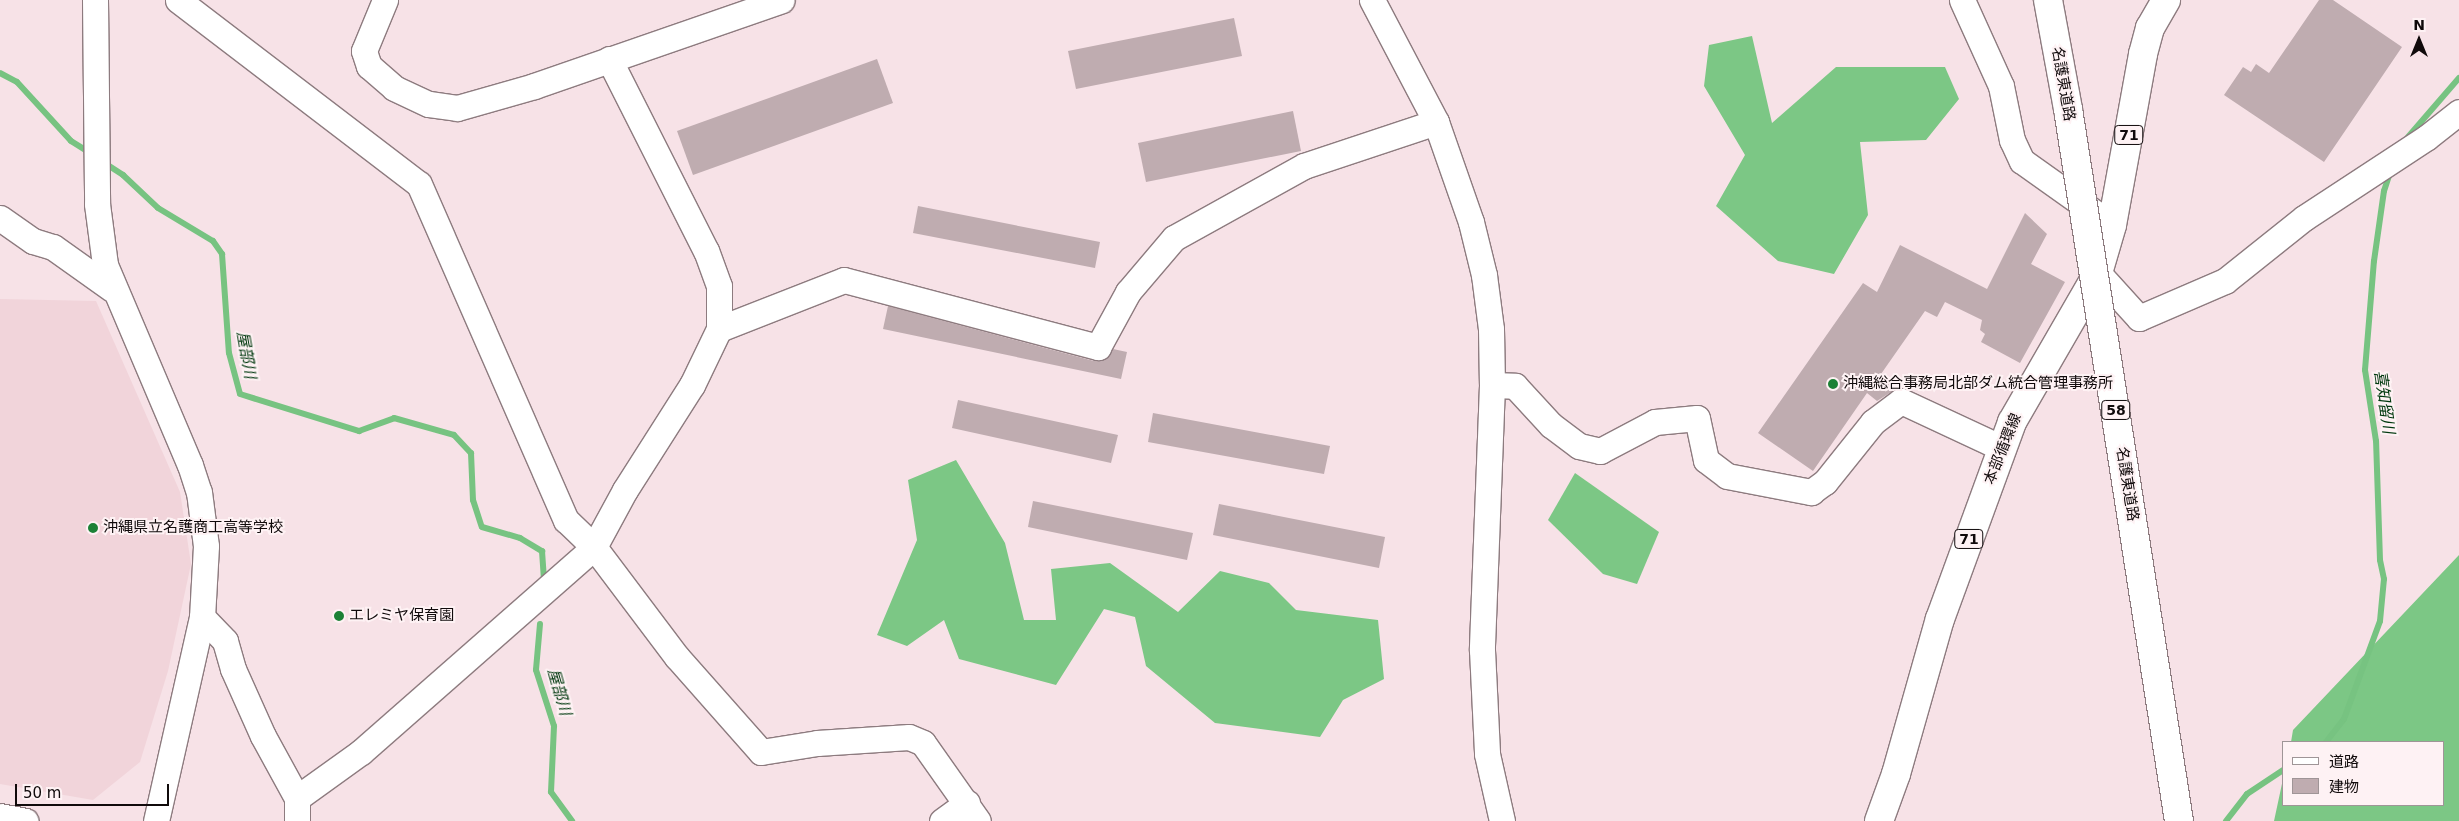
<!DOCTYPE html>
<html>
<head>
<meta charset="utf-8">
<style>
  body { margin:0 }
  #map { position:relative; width:2459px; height:821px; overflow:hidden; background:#f7e2e7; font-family:"DejaVu Sans","Noto Sans JP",sans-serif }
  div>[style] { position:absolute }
  .built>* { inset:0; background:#f1d4da }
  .forest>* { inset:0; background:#7cc785 }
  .stream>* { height:6px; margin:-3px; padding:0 3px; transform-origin:3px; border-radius:3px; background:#77c381 }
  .building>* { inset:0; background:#bfacb0 }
  .roads { filter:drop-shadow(1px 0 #8d7b7f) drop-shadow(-1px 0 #8d7b7f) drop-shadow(0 1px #8d7b7f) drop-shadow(0 -1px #8d7b7f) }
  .minor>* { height:25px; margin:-12.5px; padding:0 12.5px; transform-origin:12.5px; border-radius:12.5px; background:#fff }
  .major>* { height:28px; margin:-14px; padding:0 14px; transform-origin:14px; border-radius:14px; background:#fff }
  .bridges { filter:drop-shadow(1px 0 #8d7b7f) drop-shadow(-1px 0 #8d7b7f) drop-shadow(0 1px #8d7b7f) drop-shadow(0 -1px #8d7b7f) }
  .highway-bridge>* { height:28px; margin:-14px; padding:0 14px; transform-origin:14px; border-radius:14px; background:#fff }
  .dots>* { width:14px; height:14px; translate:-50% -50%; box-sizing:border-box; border:2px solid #fef2f4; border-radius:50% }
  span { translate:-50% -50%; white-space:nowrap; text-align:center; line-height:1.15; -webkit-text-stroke:4px #fef2f4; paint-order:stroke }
  .shield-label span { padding:1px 4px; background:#fef2f4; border:1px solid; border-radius:4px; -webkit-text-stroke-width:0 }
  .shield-label { font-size:14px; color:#100a0b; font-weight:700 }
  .street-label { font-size:15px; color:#100a0b }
  .poi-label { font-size:15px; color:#100a0b }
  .left { translate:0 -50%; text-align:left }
  .water-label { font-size:16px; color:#00380e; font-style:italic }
  .legend { position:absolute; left:2282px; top:741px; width:162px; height:65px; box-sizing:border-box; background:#fef2f4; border:1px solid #9f9597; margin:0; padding:6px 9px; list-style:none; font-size:15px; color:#100a0b }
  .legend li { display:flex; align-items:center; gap:10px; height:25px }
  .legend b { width:25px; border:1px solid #9f9597 }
  .north { position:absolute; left:2394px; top:15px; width:50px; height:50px; -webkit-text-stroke:4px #fef2f4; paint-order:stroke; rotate:0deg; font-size:14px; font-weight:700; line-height:20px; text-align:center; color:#100a0b }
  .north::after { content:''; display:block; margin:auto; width:18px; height:22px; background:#100a0b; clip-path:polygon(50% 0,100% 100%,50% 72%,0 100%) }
  .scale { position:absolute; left:15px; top:784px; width:154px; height:22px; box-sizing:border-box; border:2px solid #100a0b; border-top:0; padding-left:6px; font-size:15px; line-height:18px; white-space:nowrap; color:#100a0b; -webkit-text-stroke:4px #fef2f4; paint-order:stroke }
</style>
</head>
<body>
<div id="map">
  <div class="built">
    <div style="clip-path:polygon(0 299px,96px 301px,180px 492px,191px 564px,168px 671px,140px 762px,93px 800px,0 784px)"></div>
  </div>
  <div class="forest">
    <div style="clip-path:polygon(1752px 36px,1772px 123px,1836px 67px,1945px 67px,1959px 99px,1926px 140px,1860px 142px,1868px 215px,1834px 274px,1778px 261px,1716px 206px,1745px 155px,1704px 86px,1709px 45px)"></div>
    <div style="clip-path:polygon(956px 460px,1005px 543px,1024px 620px,1056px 620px,1051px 569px,1110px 563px,1178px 612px,1220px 571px,1269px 583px,1296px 610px,1378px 620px,1384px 679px,1343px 700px,1320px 737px,1215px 723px,1146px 666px,1135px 617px,1104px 609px,1056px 685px,959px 659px,944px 620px,907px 646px,877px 635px,917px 540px,908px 480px)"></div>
    <div style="clip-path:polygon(1575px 473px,1659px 532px,1637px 584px,1603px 574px,1548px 520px)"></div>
    <div style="clip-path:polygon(2459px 555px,2459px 821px,2274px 821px,2283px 779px,2283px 805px,2443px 805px,2443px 742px,2291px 742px,2293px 730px)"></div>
  </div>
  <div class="stream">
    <div style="left:0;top:73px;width:19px;rotate:28deg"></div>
    <div style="left:17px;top:82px;width:80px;rotate:47.5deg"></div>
    <div style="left:71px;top:141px;width:22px;rotate:32deg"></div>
    <div style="left:2408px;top:137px;width:78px;rotate:-49.2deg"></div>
    <div style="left:103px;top:162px;width:24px;rotate:33deg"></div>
    <div style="left:123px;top:175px;width:48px;rotate:43.3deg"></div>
    <div style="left:158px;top:208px;width:64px;rotate:31deg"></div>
    <div style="left:213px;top:241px;width:16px;rotate:55deg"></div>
    <div style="left:222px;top:254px;width:99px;rotate:86deg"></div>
    <div style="left:229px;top:353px;width:42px;rotate:75deg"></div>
    <div style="left:240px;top:394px;width:125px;rotate:17.3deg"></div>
    <div style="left:359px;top:431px;width:37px;rotate:-20deg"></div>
    <div style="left:394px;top:418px;width:62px;rotate:15.8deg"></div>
    <div style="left:454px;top:435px;width:25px;rotate:47deg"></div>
    <div style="left:471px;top:453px;width:47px;rotate:87.6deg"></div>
    <div style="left:473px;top:500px;width:28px;rotate:72deg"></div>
    <div style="left:482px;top:527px;width:40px;rotate:16deg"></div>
    <div style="left:520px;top:538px;width:26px;rotate:31deg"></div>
    <div style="left:542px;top:551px;width:26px;rotate:86deg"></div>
    <div style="left:540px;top:624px;width:46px;rotate:95deg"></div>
    <div style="left:536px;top:670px;width:59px;rotate:72.2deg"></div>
    <div style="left:554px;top:726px;width:66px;rotate:92.6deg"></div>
    <div style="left:551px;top:792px;width:36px;rotate:54deg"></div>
    <div style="left:2326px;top:742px;width:29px;rotate:-52deg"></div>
    <div style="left:2344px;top:719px;width:104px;rotate:-69.8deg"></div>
    <div style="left:2380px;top:621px;width:42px;rotate:-84.6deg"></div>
    <div style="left:2384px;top:579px;width:19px;rotate:-102deg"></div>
    <div style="left:2380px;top:560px;width:119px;rotate:-91.9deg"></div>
    <div style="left:2376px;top:441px;width:72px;rotate:-98.8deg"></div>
    <div style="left:2365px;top:370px;width:109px;rotate:-85.3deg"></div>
    <div style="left:2374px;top:261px;width:71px;rotate:-81.9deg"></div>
    <div style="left:2384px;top:191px;width:22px;rotate:-72deg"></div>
    <div style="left:2226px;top:821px;width:34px;rotate:-52deg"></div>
    <div style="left:2247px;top:794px;width:43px;rotate:-33.7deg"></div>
  </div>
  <div class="building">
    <div style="clip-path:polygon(2319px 0,2333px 0,2402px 47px,2324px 162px,2224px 95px,2243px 67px,2251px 72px,2256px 64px,2269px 73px)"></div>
    <div style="clip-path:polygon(1234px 18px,1242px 56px,1076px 89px,1068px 51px)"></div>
    <div style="clip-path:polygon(877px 59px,893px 103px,693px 175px,677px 131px)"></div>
    <div style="clip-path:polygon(1293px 111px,1301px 151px,1146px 182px,1138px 143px)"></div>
    <div style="clip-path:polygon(918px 206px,1100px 242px,1095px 268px,913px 233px)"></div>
    <div style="clip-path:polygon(2025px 213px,2047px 234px,2031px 264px,2065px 282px,2020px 363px,1981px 342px,1985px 334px,1980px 330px,1982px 320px,1945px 302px,1937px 317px,1925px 311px,1881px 374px,1899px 387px,1877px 401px,1867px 393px,1813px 471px,1758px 433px,1863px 283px,1877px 292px,1900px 245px,1987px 289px)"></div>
    <div style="clip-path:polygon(888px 306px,1094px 361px,1106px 359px,1113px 349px,1127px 352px,1121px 379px,883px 329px)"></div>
    <div style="clip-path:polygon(958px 400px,1118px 435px,1111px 463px,952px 428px)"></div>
    <div style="clip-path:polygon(1153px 413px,1330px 446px,1324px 474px,1148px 442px)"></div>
    <div style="clip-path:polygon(1033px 501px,1193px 533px,1187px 560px,1028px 527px)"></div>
    <div style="clip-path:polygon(1219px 504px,1385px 537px,1379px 568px,1213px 535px)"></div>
  </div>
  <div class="roads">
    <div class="minor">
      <div style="left:95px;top:0;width:204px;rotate:89.4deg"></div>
      <div style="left:97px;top:204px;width:62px;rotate:82.5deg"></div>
      <div style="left:105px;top:265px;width:217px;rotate:67deg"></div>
      <div style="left:190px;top:465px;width:28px;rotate:72deg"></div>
      <div style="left:199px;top:492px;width:54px;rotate:82.6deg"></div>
      <div style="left:206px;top:546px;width:71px;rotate:93.2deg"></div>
      <div style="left:202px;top:617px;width:209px;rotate:102.7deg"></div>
      <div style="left:178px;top:0;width:303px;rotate:37.4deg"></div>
      <div style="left:419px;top:184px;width:367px;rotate:66.4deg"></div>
      <div style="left:566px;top:520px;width:39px;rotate:44deg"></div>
      <div style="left:594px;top:547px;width:138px;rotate:53deg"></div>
      <div style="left:677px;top:657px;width:127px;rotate:48.5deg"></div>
      <div style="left:761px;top:752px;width:57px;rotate:-9.1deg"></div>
      <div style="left:817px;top:743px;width:92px;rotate:-3.7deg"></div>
      <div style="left:909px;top:737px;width:15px;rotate:23deg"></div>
      <div style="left:923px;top:743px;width:95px;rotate:54.8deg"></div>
      <div style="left:385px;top:0;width:55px;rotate:112.4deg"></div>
      <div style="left:364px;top:51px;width:16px;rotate:72deg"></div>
      <div style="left:369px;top:66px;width:33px;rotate:41deg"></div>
      <div style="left:394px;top:88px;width:38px;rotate:25deg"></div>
      <div style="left:429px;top:104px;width:28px;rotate:8deg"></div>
      <div style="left:457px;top:108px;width:80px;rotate:-15.9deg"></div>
      <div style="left:534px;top:86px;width:262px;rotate:-19.1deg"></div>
      <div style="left:1372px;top:0;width:138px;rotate:62.3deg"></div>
      <div style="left:1436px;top:122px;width:106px;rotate:70.7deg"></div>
      <div style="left:1471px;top:222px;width:55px;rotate:76.2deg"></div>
      <div style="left:1484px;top:275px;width:54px;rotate:82.6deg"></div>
      <div style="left:1491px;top:329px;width:56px;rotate:89deg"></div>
      <div style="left:1492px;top:385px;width:265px;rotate:92.2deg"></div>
      <div style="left:1482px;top:650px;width:104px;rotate:87.2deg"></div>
      <div style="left:1487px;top:754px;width:69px;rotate:77.4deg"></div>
      <div style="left:1962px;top:0;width:94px;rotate:65.6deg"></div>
      <div style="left:2001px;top:86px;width:55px;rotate:78.5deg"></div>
      <div style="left:2012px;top:140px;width:23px;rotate:65deg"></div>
      <div style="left:2022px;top:161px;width:110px;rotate:35.4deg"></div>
      <div style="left:0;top:218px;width:40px;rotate:34.9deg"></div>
      <div style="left:33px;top:241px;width:21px;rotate:17deg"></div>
      <div style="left:53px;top:247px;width:72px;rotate:35.4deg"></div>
      <div style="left:2098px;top:273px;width:61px;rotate:47.7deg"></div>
      <div style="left:2139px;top:318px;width:94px;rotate:-23.3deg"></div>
      <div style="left:2225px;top:281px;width:101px;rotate:-38.6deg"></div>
      <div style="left:2304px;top:218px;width:146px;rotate:-33.3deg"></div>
      <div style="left:2426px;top:138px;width:42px;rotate:-38.2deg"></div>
      <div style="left:719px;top:329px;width:134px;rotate:-21.4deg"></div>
      <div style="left:844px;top:280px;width:263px;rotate:14.8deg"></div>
      <div style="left:1098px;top:347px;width:63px;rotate:-61.4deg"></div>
      <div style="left:1128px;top:292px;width:71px;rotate:-49.6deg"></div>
      <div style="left:1174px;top:238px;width:149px;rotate:-29deg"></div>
      <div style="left:1304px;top:166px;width:139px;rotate:-18.4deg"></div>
      <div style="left:1492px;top:385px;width:23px;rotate:2deg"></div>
      <div style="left:1515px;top:386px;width:53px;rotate:47.3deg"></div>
      <div style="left:1551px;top:425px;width:35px;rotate:37deg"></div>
      <div style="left:1579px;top:446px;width:22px;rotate:13deg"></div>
      <div style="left:1600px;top:451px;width:62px;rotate:-27.8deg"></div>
      <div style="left:1655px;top:422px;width:42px;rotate:-5.4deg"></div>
      <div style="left:1697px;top:418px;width:43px;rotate:77.9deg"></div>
      <div style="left:1706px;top:460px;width:26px;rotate:37deg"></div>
      <div style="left:1727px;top:476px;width:86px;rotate:10.8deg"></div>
      <div style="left:1811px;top:492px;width:17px;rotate:-36deg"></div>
      <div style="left:1825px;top:482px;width:77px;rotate:-51.3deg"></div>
      <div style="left:1873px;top:422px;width:35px;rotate:-37deg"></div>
      <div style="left:1901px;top:401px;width:111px;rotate:25deg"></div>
      <div style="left:202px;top:617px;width:33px;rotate:46deg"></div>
      <div style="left:225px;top:641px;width:29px;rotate:74deg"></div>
      <div style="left:233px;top:669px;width:73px;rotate:65.9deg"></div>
      <div style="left:263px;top:736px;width:71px;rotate:61.3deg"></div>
      <div style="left:297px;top:798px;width:23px;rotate:90deg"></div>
      <div style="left:297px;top:798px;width:79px;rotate:-35.7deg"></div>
      <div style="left:361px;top:752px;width:310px;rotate:-41.3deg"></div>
      <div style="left:594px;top:547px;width:65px;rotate:-61.5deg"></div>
      <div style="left:625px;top:490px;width:125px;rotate:-57.5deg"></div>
      <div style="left:692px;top:385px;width:62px;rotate:-64.3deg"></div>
      <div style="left:719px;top:329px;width:43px;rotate:-90deg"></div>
      <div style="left:719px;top:286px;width:37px;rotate:-110deg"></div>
      <div style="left:706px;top:251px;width:215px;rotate:-116.8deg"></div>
      <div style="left:0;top:816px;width:26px;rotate:11deg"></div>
      <div style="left:942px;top:821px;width:31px;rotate:-36deg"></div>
    </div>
    <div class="major">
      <div style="left:1879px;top:821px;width:50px;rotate:-70.1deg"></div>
      <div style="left:1896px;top:774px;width:161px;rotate:-74.2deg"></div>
      <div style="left:1940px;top:619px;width:210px;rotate:-69.9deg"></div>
      <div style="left:2012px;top:422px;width:172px;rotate:-60deg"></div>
      <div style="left:2098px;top:273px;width:50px;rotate:-73.7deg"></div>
      <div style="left:2112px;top:225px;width:174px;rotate:-79.7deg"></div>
      <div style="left:2143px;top:54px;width:27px;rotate:-75deg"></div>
      <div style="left:2150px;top:28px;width:32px;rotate:-60deg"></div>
    </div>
  </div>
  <div class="bridges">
    <div class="highway-bridge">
      <div style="left:2048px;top:0;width:111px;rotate:79.6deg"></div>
      <div style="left:2068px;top:109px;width:721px;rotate:81.14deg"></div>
    </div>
  </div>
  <div class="dots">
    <div style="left:1833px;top:384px;background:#1c8136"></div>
    <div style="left:93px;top:528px;background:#1c8136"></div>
    <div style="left:339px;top:616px;background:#1c8136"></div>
  </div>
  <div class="shield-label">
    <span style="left:2129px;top:135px">71</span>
    <span style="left:2116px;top:410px">58</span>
    <span style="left:1969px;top:539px">71</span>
  </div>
  <div class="street-label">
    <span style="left:2063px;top:84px;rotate:80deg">名護東道路</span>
    <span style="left:2003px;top:449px;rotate:-68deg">本部循環線</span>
    <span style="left:2127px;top:484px;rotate:81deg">名護東道路</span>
  </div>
  <div class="poi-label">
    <span class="left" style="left:1843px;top:384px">沖縄総合事務局北部ダム統合管理事務所</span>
    <span class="left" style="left:103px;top:528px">沖縄県立名護商工高等学校</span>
    <span class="left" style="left:349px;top:616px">エレミヤ保育園</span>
  </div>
  <div class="water-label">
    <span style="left:246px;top:355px;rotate:80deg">屋部川</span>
    <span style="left:2384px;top:402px;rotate:82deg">喜知留川</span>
    <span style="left:559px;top:692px;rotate:74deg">屋部川</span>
  </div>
  <ul class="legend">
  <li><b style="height:6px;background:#fff"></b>道路</li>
  <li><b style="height:14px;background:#bfacb0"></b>建物</li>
  </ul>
  <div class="north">N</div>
  <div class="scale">50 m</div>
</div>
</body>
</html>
